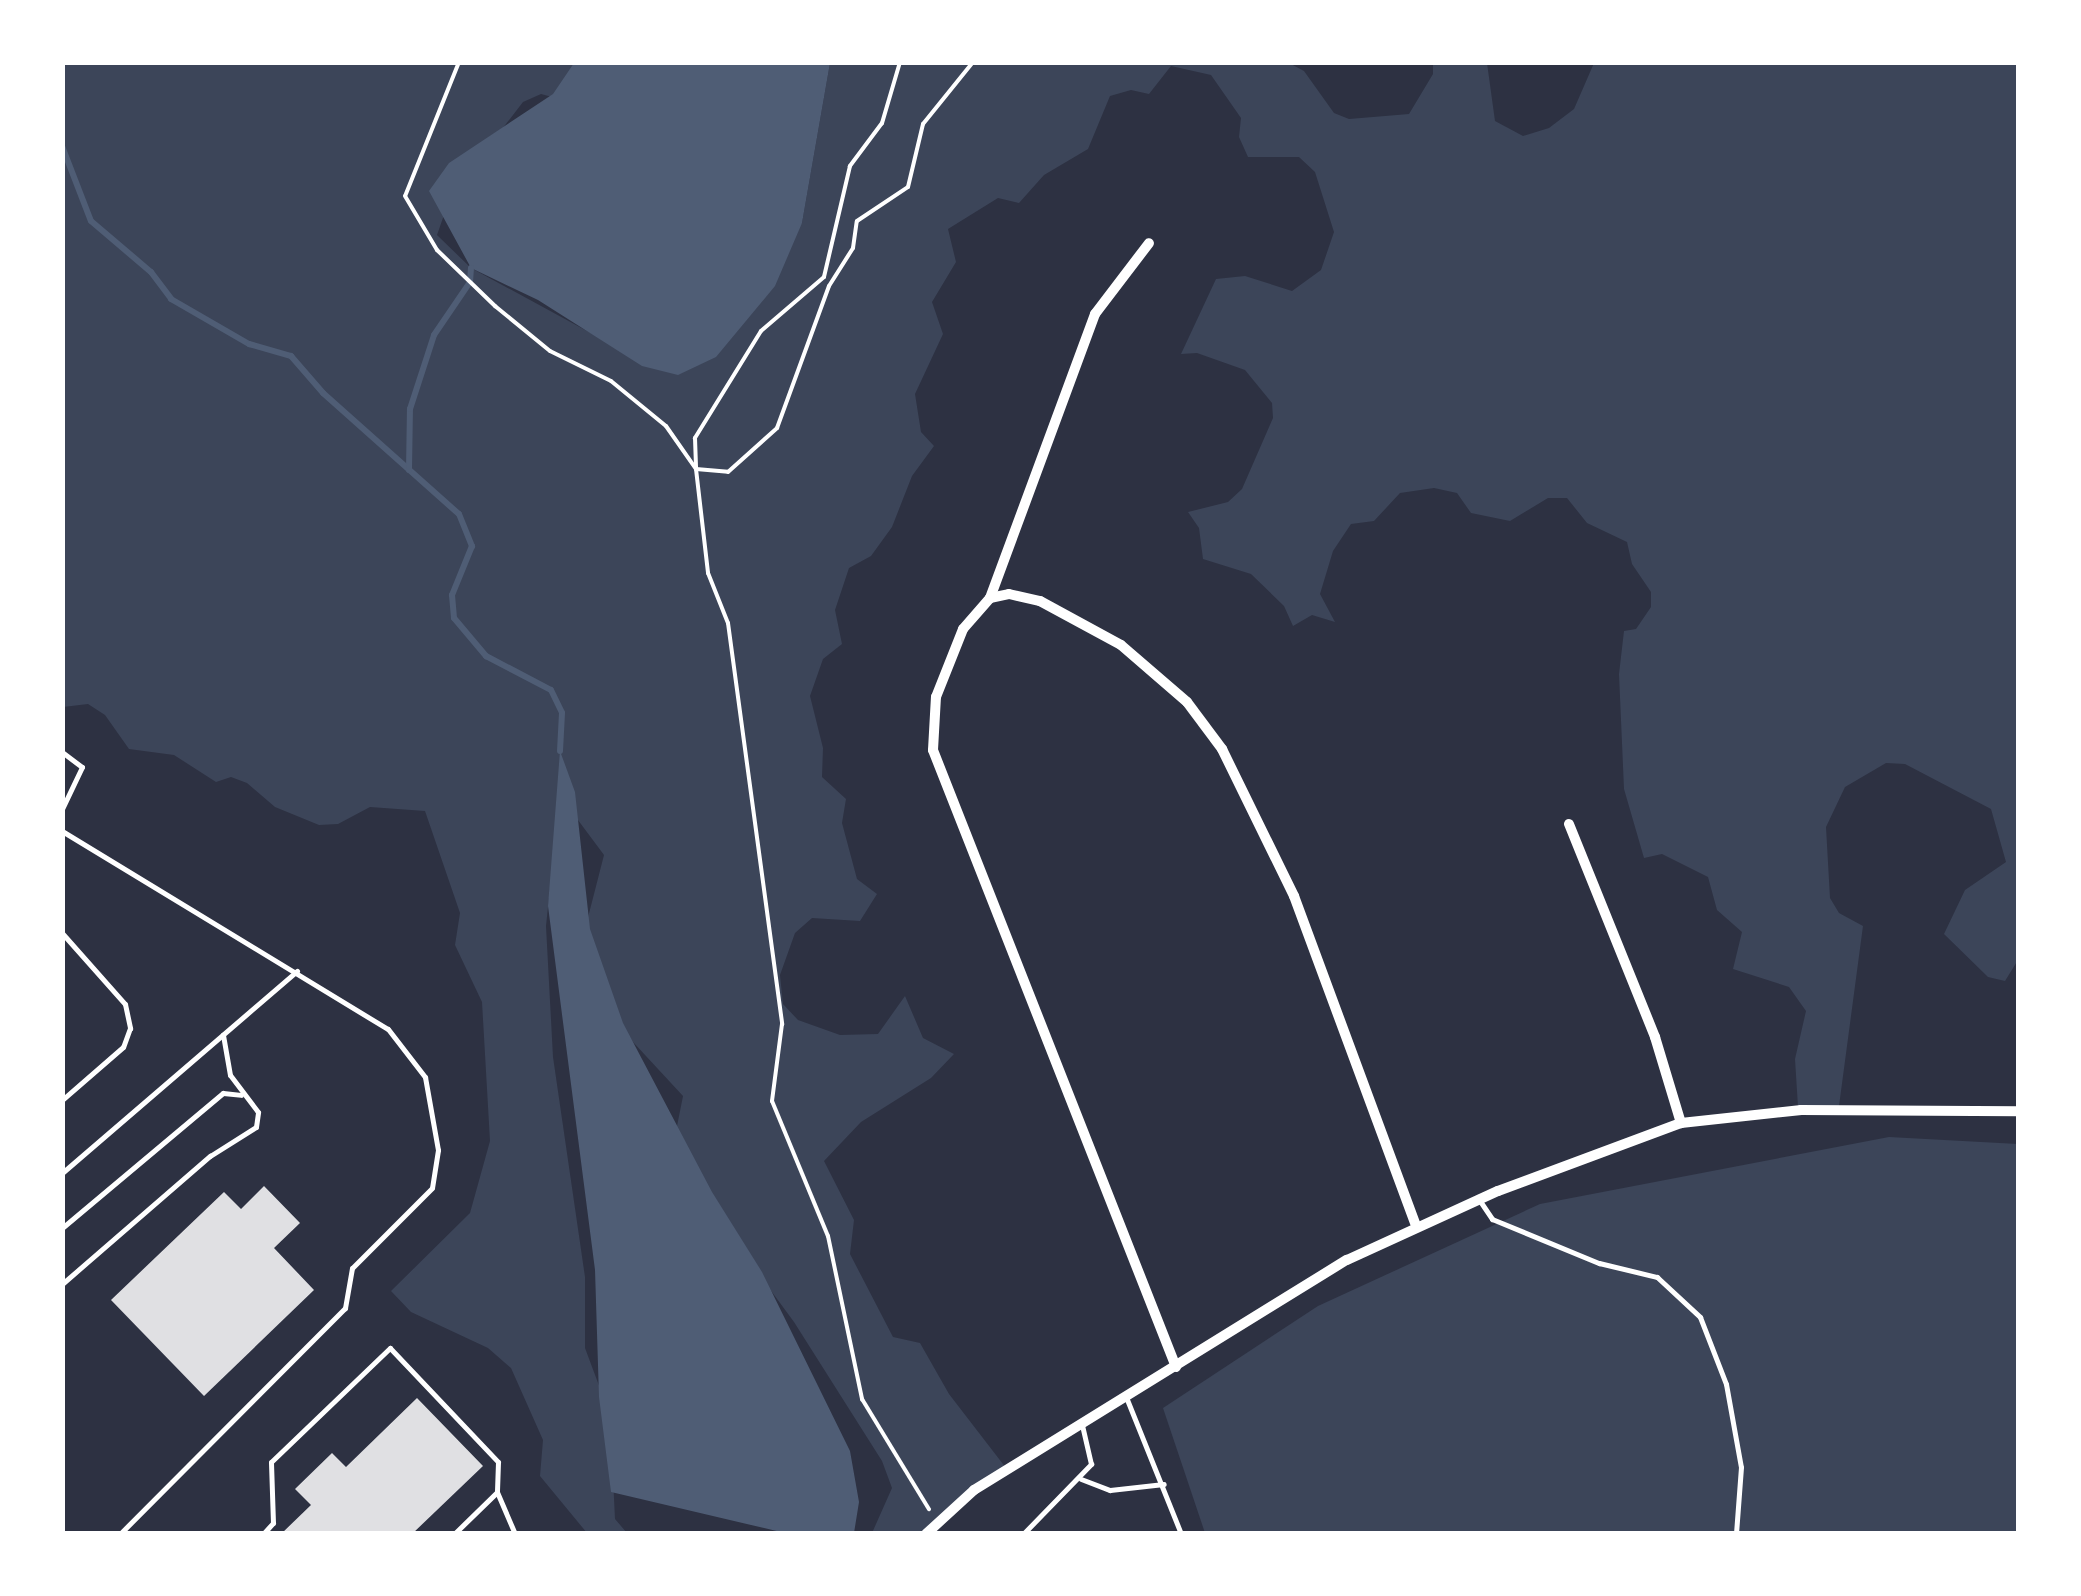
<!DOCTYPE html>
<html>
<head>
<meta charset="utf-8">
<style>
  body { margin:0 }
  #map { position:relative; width:2081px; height:1596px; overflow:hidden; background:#2d3142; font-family:"PT Sans",sans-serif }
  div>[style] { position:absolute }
  .green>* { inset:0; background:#3c4559 }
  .water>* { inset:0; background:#4f5d75 }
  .stream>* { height:6px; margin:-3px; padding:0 3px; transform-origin:3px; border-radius:3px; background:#4f5d75 }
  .building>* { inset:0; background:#e0e0e3 }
  .path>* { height:4px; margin:-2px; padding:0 2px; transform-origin:2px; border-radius:2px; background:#fff }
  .service>* { height:5px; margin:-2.5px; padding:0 2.5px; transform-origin:2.5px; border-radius:2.5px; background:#fff }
  .minor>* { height:10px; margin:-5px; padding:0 5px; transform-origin:5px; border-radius:5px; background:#fff }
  span { translate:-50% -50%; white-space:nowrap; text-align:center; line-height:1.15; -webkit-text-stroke:10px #fff; paint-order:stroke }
  .frame { position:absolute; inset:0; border:65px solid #fff; pointer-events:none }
</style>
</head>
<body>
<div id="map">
  <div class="green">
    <div style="clip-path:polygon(1771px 62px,2018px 63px,2018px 960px,2005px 981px,1988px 977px,1944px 934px,1965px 890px,2006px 862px,1991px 809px,1905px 764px,1886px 763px,1845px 787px,1826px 827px,1830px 898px,1839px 913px,1863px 926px,1839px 1106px,1798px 1107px,1795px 1059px,1806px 1011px,1789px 987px,1733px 969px,1742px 932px,1717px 910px,1708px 877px,1662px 854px,1644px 858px,1624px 789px,1619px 674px,1624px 631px,1636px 629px,1651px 607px,1651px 592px,1632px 564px,1627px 542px,1587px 523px,1567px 498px,1548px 498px,1510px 521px,1471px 513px,1457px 493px,1434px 488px,1400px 493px,1374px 521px,1351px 524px,1333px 551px,1320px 594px,1335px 622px,1312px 615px,1293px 626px,1284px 606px,1251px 574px,1203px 559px,1199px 528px,1188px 512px,1228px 502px,1242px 489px,1273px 418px,1272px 403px,1245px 370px,1197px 353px,1181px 354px,1216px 279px,1245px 276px,1292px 291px,1321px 270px,1334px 232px,1315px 172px,1299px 157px,1248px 157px,1239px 137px,1241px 118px,1211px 75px,1171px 66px,1149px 94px,1131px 90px,1110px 96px,1088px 149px,1044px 175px,1019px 203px,998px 198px,948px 229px,956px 262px,932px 302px,943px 334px,915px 394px,921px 432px,934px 446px,912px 476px,892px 527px,871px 556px,849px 568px,835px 610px,842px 644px,823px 659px,810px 696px,823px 748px,822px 777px,846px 799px,842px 823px,857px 879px,877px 894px,860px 921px,812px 918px,795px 933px,780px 975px,783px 1004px,798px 1020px,840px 1035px,878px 1034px,905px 996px,923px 1038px,954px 1054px,931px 1078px,861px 1122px,824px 1161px,854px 1220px,850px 1254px,893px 1337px,920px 1343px,949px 1394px,1006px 1468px,929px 1533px,872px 1533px,892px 1488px,882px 1461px,794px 1322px,697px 1190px,675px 1136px,683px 1096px,633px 1042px,596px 985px,584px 933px,604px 855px,569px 808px,552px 869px,546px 926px,553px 1057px,585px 1277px,585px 1348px,610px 1415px,615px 1519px,627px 1533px,587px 1533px,540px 1476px,543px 1440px,511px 1368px,488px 1348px,411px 1312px,391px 1291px,470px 1213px,490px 1141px,482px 1002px,455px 945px,460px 913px,425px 811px,370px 807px,338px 824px,319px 825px,275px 807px,247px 783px,231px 777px,216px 782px,174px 755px,129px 749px,105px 715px,88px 704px,63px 707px,62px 63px,589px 63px,571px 102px,541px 94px,523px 102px,451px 195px,437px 235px,471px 268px,655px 368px,802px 223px,830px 63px,1289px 63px,1304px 71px,1334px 113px,1349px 119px,1409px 114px,1433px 74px,1433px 63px,1487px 63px,1495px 121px,1523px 136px,1549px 128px,1574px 109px,1594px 63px)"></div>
    <div style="clip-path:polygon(1889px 1137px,2018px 1144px,2018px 1533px,1205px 1533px,1163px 1408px,1318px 1306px,1540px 1204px)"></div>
  </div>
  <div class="water">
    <div style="clip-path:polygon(574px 63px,830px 63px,802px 223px,775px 286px,716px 357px,678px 375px,642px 366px,538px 300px,471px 268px,429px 191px,449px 163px,553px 94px)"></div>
    <div style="clip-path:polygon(560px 751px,575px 792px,590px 929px,623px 1023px,712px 1192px,762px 1272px,850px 1451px,859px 1502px,854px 1533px,785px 1533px,611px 1492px,599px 1397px,595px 1270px,548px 906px)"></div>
  </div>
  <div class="stream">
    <div style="left:62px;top:146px;width:80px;rotate:68.9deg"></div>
    <div style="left:91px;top:221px;width:79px;rotate:40.4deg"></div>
    <div style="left:151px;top:272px;width:34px;rotate:53deg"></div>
    <div style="left:171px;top:299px;width:90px;rotate:30deg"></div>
    <div style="left:249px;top:344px;width:44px;rotate:15.9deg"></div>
    <div style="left:291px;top:356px;width:49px;rotate:49.1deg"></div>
    <div style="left:323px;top:393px;width:182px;rotate:41.7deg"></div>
    <div style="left:459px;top:514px;width:35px;rotate:68deg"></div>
    <div style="left:472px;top:546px;width:53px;rotate:112.2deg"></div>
    <div style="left:452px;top:595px;width:23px;rotate:85deg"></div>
    <div style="left:454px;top:618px;width:50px;rotate:49.9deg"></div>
    <div style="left:486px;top:656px;width:73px;rotate:27.6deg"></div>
    <div style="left:551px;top:690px;width:25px;rotate:64deg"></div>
    <div style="left:562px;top:713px;width:38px;rotate:93deg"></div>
    <div style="left:409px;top:470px;width:61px;rotate:-89.1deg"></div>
    <div style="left:410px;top:409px;width:78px;rotate:-72deg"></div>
    <div style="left:434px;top:335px;width:64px;rotate:-55.8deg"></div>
    <div style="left:470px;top:282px;width:14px;rotate:-86deg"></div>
  </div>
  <div class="building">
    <div style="clip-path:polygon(264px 1186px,300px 1223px,274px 1248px,314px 1290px,204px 1396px,111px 1300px,224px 1192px,241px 1209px)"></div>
    <div style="clip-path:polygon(417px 1398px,483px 1466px,412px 1534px,281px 1534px,311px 1505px,295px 1489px,332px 1453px,346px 1467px)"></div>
  </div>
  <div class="path">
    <div style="left:459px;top:62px;width:144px;rotate:111.9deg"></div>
    <div style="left:405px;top:196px;width:63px;rotate:59.3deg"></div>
    <div style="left:437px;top:250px;width:81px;rotate:44deg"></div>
    <div style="left:495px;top:306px;width:71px;rotate:39.3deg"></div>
    <div style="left:550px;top:351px;width:68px;rotate:26.2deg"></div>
    <div style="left:611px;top:381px;width:71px;rotate:39.3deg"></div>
    <div style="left:666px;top:426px;width:52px;rotate:55.1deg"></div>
    <div style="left:900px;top:62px;width:64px;rotate:106.4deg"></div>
    <div style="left:882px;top:123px;width:54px;rotate:126.7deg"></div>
    <div style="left:850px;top:166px;width:114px;rotate:103.2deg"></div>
    <div style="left:824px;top:277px;width:83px;rotate:139.4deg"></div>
    <div style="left:761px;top:331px;width:126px;rotate:121.7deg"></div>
    <div style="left:695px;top:438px;width:31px;rotate:88deg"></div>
    <div style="left:696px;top:469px;width:105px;rotate:83.4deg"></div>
    <div style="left:708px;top:573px;width:54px;rotate:68.2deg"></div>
    <div style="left:728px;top:623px;width:405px;rotate:82.3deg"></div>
    <div style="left:782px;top:1024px;width:78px;rotate:97.4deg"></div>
    <div style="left:772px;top:1101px;width:146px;rotate:67.5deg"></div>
    <div style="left:828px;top:1236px;width:167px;rotate:78.2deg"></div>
    <div style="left:862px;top:1399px;width:129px;rotate:58.7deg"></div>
    <div style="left:696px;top:469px;width:32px;rotate:5deg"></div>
    <div style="left:728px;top:472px;width:66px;rotate:-41.9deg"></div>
    <div style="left:777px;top:428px;width:151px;rotate:-69.9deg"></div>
    <div style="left:829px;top:286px;width:45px;rotate:-57.7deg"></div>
    <div style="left:853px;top:248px;width:27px;rotate:-82deg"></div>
    <div style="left:857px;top:221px;width:61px;rotate:-33.7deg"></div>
    <div style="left:908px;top:187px;width:65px;rotate:-76.6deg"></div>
    <div style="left:923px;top:124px;width:80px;rotate:-51.1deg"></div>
  </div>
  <div class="service">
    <div style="left:62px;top:752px;width:25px;rotate:37deg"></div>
    <div style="left:82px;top:767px;width:47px;rotate:115.5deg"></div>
    <div style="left:62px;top:831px;width:381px;rotate:31.3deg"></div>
    <div style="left:388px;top:1029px;width:61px;rotate:52.4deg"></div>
    <div style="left:425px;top:1077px;width:74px;rotate:79.9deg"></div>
    <div style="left:438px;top:1150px;width:38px;rotate:99deg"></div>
    <div style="left:432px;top:1188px;width:113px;rotate:135deg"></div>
    <div style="left:352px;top:1268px;width:41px;rotate:99.9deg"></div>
    <div style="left:345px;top:1308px;width:319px;rotate:134.9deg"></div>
    <div style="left:62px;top:933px;width:95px;rotate:48.4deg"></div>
    <div style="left:125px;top:1004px;width:25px;rotate:78deg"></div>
    <div style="left:130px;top:1028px;width:20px;rotate:110deg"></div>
    <div style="left:123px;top:1047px;width:81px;rotate:139deg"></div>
    <div style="left:62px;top:1173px;width:310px;rotate:-40.7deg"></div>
    <div style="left:1480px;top:1201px;width:22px;rotate:56deg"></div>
    <div style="left:1492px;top:1219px;width:116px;rotate:22.4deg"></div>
    <div style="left:1599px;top:1263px;width:60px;rotate:13.6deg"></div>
    <div style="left:1657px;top:1277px;width:59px;rotate:42.9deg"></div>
    <div style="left:1700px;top:1317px;width:72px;rotate:68.8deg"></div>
    <div style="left:1726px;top:1384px;width:84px;rotate:79.8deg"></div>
    <div style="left:1741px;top:1467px;width:67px;rotate:94.3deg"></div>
    <div style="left:62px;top:1228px;width:210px;rotate:-40deg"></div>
    <div style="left:223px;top:1093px;width:18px;rotate:6deg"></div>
    <div style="left:62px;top:1284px;width:196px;rotate:-40.9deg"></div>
    <div style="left:210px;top:1156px;width:54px;rotate:-32.2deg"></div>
    <div style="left:256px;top:1127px;width:15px;rotate:-82deg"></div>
    <div style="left:258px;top:1112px;width:46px;rotate:-127.1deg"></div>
    <div style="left:230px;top:1075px;width:41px;rotate:-99.9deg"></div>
    <div style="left:1126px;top:1397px;width:148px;rotate:68.1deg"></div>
    <div style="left:1081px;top:1479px;width:31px;rotate:21deg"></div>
    <div style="left:1110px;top:1490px;width:54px;rotate:-6.3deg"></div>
    <div style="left:263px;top:1534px;width:15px;rotate:-48deg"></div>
    <div style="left:273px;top:1523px;width:61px;rotate:-91.9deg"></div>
    <div style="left:271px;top:1462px;width:165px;rotate:-43.8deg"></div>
    <div style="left:390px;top:1348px;width:157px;rotate:46.5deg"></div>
    <div style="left:498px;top:1462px;width:30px;rotate:92deg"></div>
    <div style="left:454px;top:1534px;width:60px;rotate:-44.3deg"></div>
    <div style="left:497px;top:1492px;width:46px;rotate:66.8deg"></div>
    <div style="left:1023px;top:1534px;width:98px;rotate:-45.8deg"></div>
    <div style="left:1091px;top:1464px;width:40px;rotate:-103deg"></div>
  </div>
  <div class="minor">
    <div style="left:990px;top:598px;width:303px;rotate:-69.7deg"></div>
    <div style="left:1095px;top:314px;width:89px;rotate:-52.7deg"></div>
    <div style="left:1569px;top:824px;width:230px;rotate:68deg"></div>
    <div style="left:1655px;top:1037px;width:90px;rotate:73.2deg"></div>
    <div style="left:1176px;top:1367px;width:663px;rotate:-111.5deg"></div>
    <div style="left:933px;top:750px;width:53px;rotate:-86.8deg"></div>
    <div style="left:936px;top:697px;width:73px;rotate:-68.3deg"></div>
    <div style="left:963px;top:629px;width:41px;rotate:-48.9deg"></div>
    <div style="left:990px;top:598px;width:19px;rotate:-12deg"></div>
    <div style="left:1009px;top:594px;width:32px;rotate:13deg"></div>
    <div style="left:1040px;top:601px;width:92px;rotate:28.5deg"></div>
    <div style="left:1121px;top:645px;width:87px;rotate:40.8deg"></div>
    <div style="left:1187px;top:702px;width:59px;rotate:53.3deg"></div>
    <div style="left:1222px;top:749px;width:164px;rotate:63.9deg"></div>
    <div style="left:1294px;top:896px;width:349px;rotate:69.7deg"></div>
    <div style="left:926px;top:1534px;width:65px;rotate:-42.5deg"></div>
    <div style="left:974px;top:1490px;width:438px;rotate:-31.7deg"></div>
    <div style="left:1347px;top:1260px;width:166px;rotate:-24.6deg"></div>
    <div style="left:1498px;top:1191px;width:195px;rotate:-20.4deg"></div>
    <div style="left:1681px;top:1123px;width:121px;rotate:-6.2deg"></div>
    <div style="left:1801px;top:1110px;width:217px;rotate:0.3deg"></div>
  </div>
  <div class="frame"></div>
</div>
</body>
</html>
